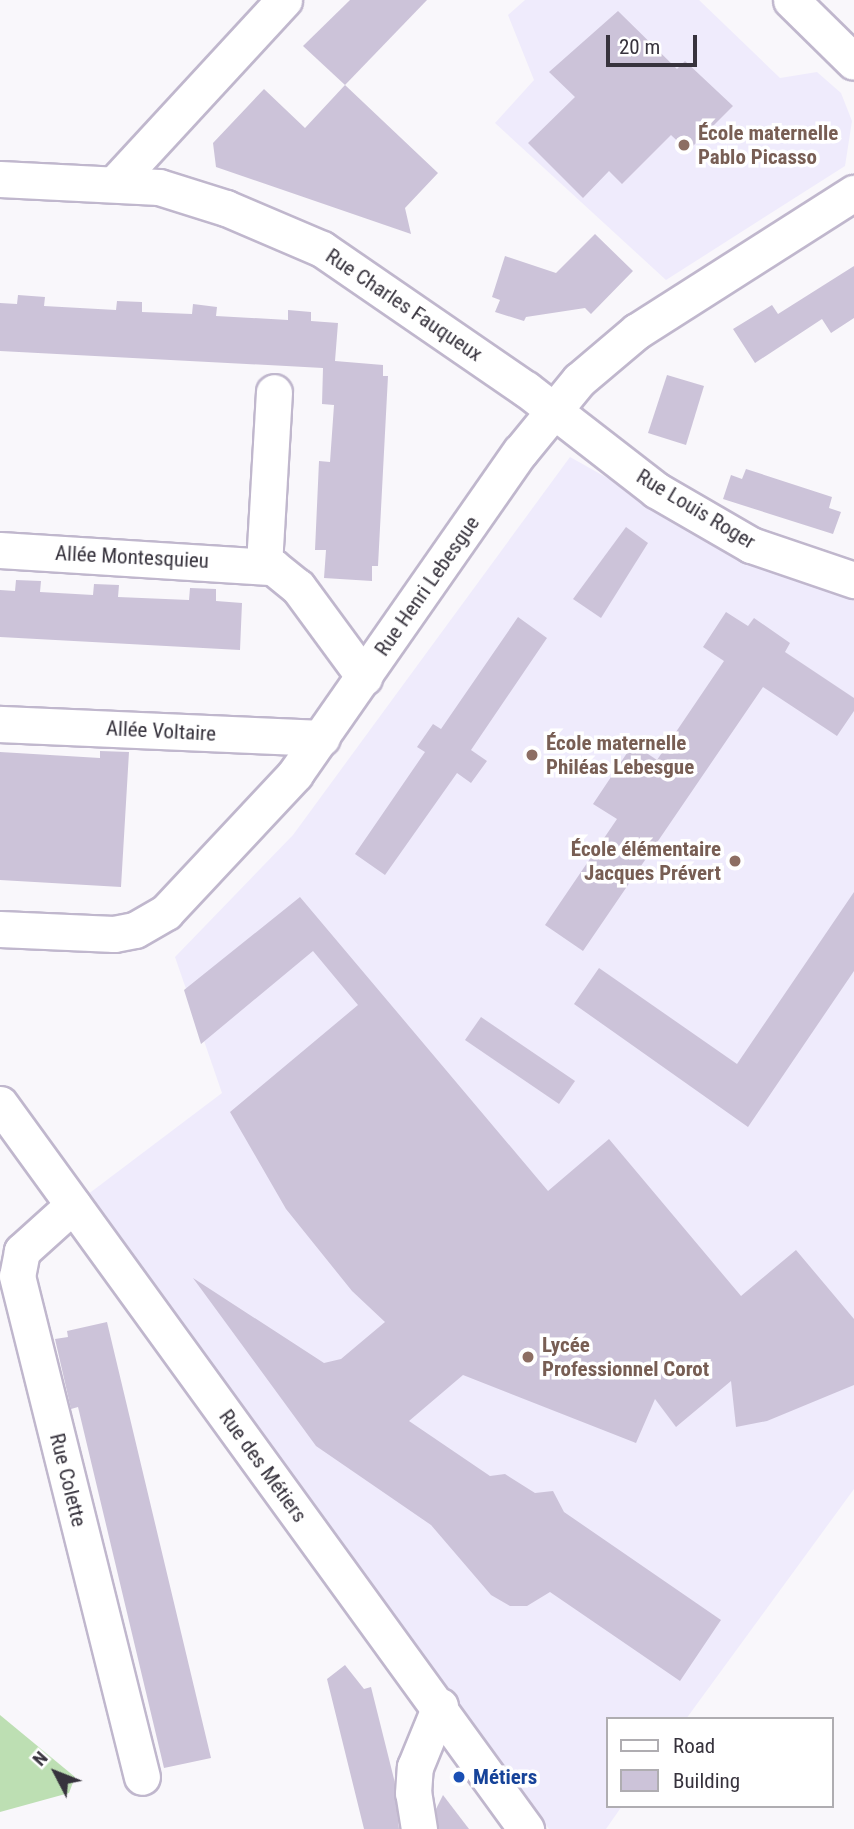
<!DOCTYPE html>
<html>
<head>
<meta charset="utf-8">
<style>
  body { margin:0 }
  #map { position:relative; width:854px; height:1829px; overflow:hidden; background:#f9f7fb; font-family:"Roboto Condensed",sans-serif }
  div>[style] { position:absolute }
  .education>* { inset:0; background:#efebfc }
  .green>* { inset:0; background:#bddfb3 }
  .building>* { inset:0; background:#ccc3d9 }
  .roads { filter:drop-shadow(2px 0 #c0b7cd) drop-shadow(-2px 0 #c0b7cd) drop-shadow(0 2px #c0b7cd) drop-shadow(0 -2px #c0b7cd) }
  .street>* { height:35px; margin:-17.5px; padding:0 17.5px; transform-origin:17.5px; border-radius:17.5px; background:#fff }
  .dots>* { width:19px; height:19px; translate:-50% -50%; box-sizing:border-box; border:4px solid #fff; border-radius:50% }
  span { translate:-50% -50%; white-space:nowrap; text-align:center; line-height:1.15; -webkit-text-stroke:7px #fff; paint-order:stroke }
  .education-label { font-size:21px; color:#785e54; font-weight:700 }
  .left { translate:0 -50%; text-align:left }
  .right { translate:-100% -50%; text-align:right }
  .street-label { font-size:21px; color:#37333d }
  .transit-label { font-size:21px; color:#164399; font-weight:700 }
  .legend { position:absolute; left:606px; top:1717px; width:228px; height:91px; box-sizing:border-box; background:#fff; border:2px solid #afadb1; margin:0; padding:9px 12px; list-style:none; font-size:21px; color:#37333d }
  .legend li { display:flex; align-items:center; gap:14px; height:35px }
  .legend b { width:35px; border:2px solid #afadb1 }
  .north { position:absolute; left:21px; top:1738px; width:70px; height:70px; -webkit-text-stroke:5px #fff; paint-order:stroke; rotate:312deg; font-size:19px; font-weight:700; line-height:28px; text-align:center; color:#37333d }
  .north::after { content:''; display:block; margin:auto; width:24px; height:32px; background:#37333d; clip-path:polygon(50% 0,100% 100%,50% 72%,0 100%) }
  .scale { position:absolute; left:606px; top:35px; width:91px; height:32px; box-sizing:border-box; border:4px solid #37333d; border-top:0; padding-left:9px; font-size:21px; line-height:24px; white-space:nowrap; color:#37333d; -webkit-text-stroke:5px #fff; paint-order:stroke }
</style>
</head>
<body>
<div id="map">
  <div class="education">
    <div style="clip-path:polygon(525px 0,699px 0,780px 78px,817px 72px,841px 93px,852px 121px,845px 166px,666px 280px,495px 123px,534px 80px,508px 15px)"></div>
    <div style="clip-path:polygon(570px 457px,773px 571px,854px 598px,854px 1489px,686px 1719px,607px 1719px,607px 1806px,622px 1806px,606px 1829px,549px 1829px,83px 1198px,222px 1093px,175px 957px,293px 835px)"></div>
  </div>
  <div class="green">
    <div style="clip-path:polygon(0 1715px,75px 1777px,69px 1793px,0 1812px)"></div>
  </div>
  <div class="building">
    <div style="clip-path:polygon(350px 0,427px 0,345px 85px,303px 46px)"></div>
    <div style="clip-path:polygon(618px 11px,677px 69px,685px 61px,733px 106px,688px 151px,671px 135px,622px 184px,609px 171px,583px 198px,528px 143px,575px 97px,549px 72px)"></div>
    <div style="clip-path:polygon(345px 85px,438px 173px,405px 208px,411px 234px,216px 167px,213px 143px,264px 89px,305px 128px)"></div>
    <div style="clip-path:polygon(595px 234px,633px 271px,591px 314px,585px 308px,526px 317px,524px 321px,495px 312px,500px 300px,492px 297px,505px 256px,556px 273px)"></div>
    <div style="clip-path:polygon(854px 266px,854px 318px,831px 333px,822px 319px,755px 363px,733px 329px,772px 305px,778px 314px)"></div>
    <div style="clip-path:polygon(18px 295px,45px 297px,44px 306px,116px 310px,117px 301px,142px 302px,142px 312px,192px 314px,193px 304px,217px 307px,216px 316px,288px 320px,288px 310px,311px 312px,311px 321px,338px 323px,335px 361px,383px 365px,383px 376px,388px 376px,378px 566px,372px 566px,372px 581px,324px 578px,326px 550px,315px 550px,319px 461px,330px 462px,334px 405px,322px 404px,323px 368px,0 351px,0 303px,17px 304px)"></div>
    <div style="clip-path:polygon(667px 375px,704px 386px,686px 445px,648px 433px)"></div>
    <div style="clip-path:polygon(746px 469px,832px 497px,829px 508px,841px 512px,833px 534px,723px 499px,731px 475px,742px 479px)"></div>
    <div style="clip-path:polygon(626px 527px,648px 543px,601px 618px,573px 599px)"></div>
    <div style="clip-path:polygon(16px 580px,41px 581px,40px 592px,93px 595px,94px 584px,119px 585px,118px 597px,189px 600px,190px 588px,216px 589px,216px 601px,242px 603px,240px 650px,0 637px,0 590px,15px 591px)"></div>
    <div style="clip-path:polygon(726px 612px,748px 626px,754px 618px,790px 643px,785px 652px,854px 698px,854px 711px,837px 736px,763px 687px,583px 951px,545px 925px,617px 819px,593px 804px,633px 744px,657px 760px,724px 661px,703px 647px)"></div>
    <div style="clip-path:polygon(518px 617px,547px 638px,471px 750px,487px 761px,471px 783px,457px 773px,385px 875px,355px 854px,425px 752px,417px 747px,433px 724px,441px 729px)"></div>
    <div style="clip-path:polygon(100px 751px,129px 752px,121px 887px,0 880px,0 752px,100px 758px)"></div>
    <div style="clip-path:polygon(854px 892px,854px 971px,748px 1127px,574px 1004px,599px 968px,737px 1064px)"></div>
    <div style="clip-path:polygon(300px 897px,548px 1191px,609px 1139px,741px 1296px,796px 1250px,854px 1319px,854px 1385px,767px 1421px,736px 1427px,731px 1381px,676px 1427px,655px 1399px,636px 1443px,463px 1375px,409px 1421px,490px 1476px,505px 1474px,535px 1493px,553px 1491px,564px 1512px,721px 1620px,680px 1681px,550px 1592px,527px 1606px,510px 1606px,491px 1595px,431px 1525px,316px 1446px,193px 1278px,324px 1363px,341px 1359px,385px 1322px,352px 1291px,286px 1209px,230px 1112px,358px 1005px,313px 951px,201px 1044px,184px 990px)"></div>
    <div style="clip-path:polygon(481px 1017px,575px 1081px,559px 1104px,465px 1040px)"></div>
    <div style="clip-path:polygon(107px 1322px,211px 1758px,164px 1768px,78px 1407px,71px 1409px,55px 1339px,68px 1337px,67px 1331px)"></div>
    <div style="clip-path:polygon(345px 1665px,364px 1689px,371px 1687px,394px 1779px,399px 1829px,364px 1829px,327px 1679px)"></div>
    <div style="clip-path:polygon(443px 1795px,469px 1829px,439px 1829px,436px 1809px)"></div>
  </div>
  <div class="roads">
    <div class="street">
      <div style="left:791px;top:0;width:88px;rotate:44.5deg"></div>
      <div style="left:0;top:179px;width:159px;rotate:2.9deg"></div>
      <div style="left:159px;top:187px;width:70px;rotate:17.4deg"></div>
      <div style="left:226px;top:208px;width:104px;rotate:23.1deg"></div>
      <div style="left:322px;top:249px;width:247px;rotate:34.5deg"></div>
      <div style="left:526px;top:389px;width:165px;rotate:37.8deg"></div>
      <div style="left:656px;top:490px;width:110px;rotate:30.1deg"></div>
      <div style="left:751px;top:545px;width:109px;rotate:18.8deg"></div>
      <div style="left:116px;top:182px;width:248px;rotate:-47.3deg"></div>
      <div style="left:0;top:550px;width:274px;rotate:3.6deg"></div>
      <div style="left:273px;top:567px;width:32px;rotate:39deg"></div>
      <div style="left:298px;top:587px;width:112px;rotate:53.7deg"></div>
      <div style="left:264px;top:565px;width:173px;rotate:-86.7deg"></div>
      <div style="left:0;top:724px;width:322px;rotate:2.5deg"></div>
      <div style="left:0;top:929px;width:114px;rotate:2.5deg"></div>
      <div style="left:114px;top:934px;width:21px;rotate:-11deg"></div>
      <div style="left:135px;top:930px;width:36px;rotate:-30deg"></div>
      <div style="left:166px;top:912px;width:189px;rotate:-46.9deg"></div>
      <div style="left:295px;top:774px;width:393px;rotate:-55.1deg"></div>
      <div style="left:520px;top:452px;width:93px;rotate:-50.7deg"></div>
      <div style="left:579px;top:380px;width:76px;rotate:-40.2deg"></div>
      <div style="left:637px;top:331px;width:257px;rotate:-32.5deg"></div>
      <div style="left:0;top:1104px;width:896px;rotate:54.04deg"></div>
      <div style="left:73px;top:1205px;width:69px;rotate:138deg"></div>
      <div style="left:22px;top:1251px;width:25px;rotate:101deg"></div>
      <div style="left:17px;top:1276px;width:516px;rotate:75.99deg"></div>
      <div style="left:419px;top:1829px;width:36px;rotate:-99deg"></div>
      <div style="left:413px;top:1793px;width:26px;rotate:-86deg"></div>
      <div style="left:415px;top:1767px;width:66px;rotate:-67.7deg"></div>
    </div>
  </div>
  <div class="dots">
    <div style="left:684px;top:145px;background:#8d6e63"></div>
    <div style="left:532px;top:755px;background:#8d6e63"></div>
    <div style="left:735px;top:861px;background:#8d6e63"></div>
    <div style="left:528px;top:1357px;background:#8d6e63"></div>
    <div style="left:459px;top:1777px;background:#1a4fb4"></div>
  </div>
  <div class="education-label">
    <span class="left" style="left:698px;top:145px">École maternelle<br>Pablo Picasso</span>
    <span class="left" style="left:546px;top:755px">École maternelle<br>Philéas Lebesgue</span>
    <span class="right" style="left:721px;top:861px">École élémentaire<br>Jacques Prévert</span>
    <span class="left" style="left:542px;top:1357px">Lycée<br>Professionnel Corot</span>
  </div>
  <div class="street-label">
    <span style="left:404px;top:305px;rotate:34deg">Rue Charles Fauqueux</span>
    <span style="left:696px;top:509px;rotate:31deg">Rue Louis Roger</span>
    <span style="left:132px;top:557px;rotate:3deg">Allée Montesquieu</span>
    <span style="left:427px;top:586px;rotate:-55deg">Rue Henri Lebesgue</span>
    <span style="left:161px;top:731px;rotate:3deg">Allée Voltaire</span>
    <span style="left:263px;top:1466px;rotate:54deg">Rue des Métiers</span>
    <span style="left:68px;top:1480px;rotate:76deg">Rue Colette</span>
  </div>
  <div class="transit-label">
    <span class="left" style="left:473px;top:1777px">Métiers</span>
  </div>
  <ul class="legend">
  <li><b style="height:9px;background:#fff"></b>Road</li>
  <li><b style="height:19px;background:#ccc3d9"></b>Building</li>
  </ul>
  <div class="north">N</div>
  <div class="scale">20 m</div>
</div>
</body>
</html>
